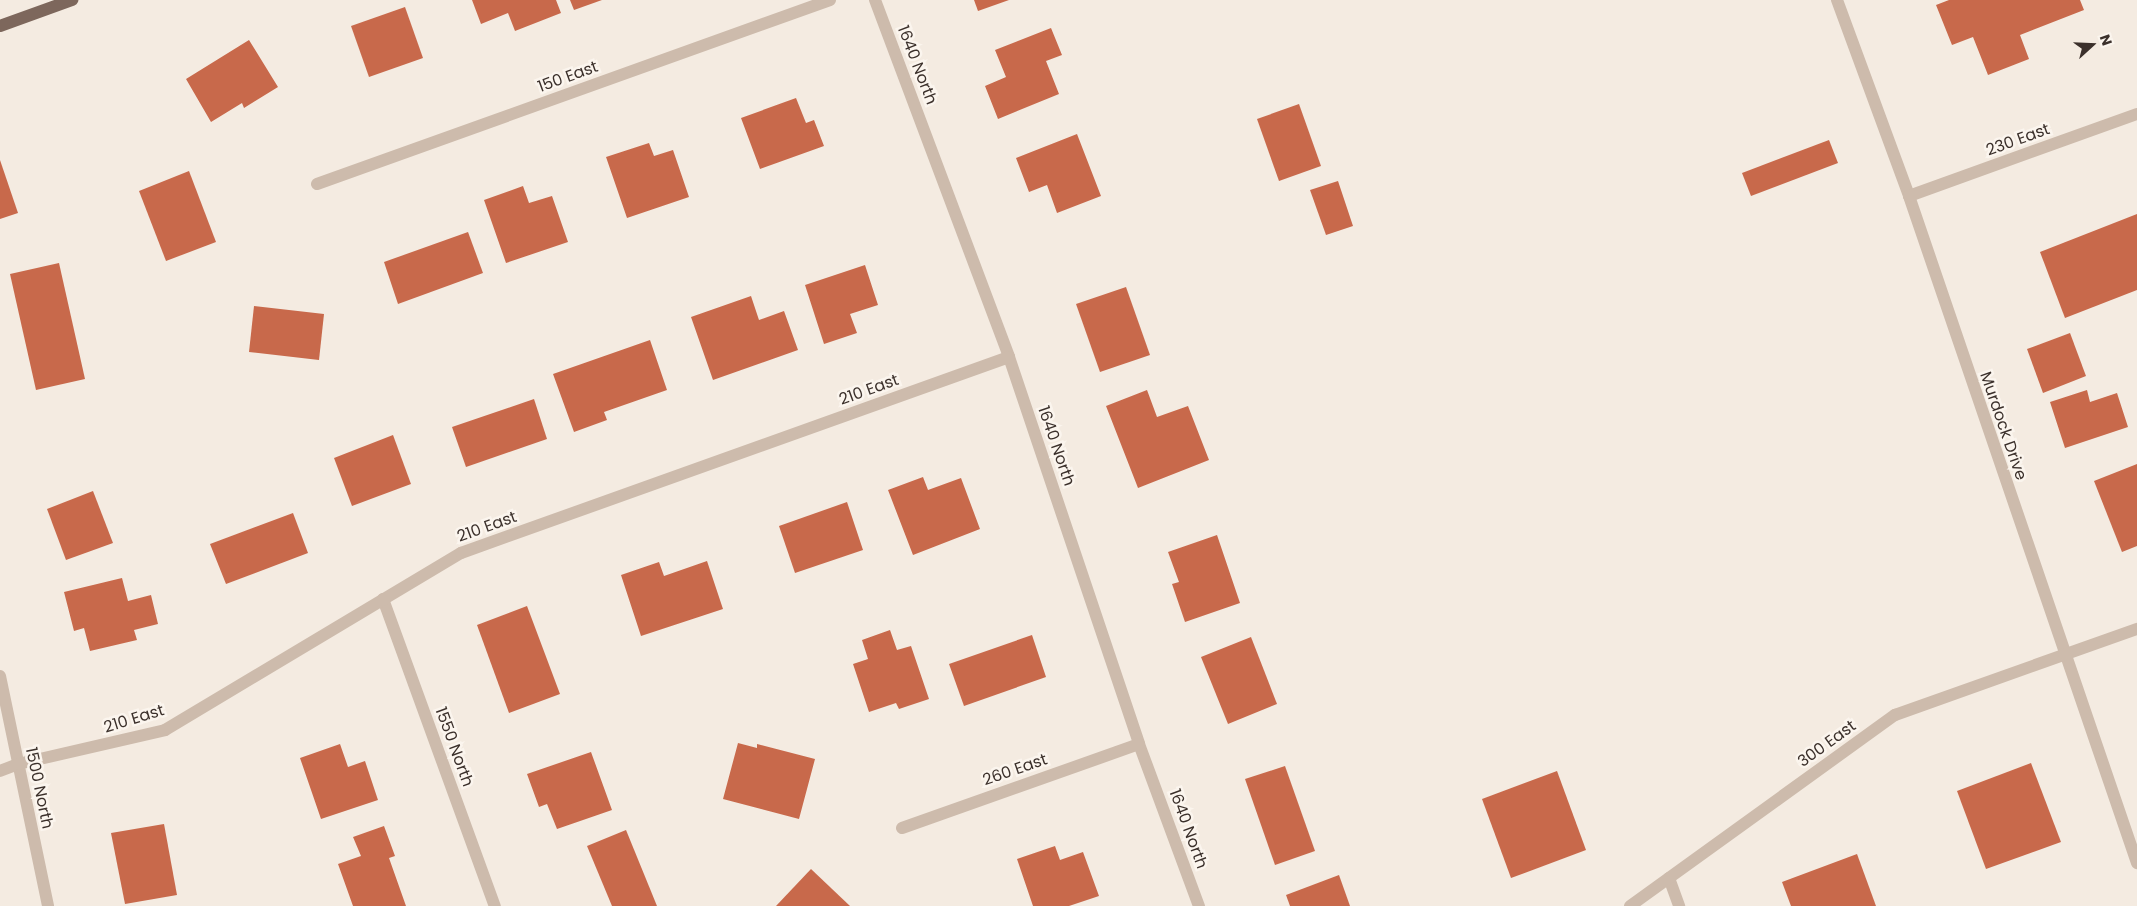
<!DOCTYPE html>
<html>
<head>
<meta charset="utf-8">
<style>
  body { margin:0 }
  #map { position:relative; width:2137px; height:906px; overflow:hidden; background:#f4ebe1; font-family:Poppins,sans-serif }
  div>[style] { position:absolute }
  .building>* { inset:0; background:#c8694b }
  .minor>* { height:12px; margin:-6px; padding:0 6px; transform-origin:6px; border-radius:6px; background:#cdbbac }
  .major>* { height:12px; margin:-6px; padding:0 6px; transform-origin:6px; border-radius:6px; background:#7d675c }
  span { translate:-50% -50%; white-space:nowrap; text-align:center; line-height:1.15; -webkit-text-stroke:5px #fbf5ee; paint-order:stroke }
  .street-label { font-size:16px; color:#3b302b }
  .north { position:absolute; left:2067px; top:20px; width:50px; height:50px; -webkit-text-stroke:4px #fbf5ee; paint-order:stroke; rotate:70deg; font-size:14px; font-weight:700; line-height:20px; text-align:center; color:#3b302b }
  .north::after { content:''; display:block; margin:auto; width:18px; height:22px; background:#3b302b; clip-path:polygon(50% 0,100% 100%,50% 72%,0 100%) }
</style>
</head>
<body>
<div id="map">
  <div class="building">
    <div style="clip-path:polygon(472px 0,556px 0,561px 13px,515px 31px,508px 13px,481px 24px)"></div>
    <div style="clip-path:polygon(570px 0,602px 0,574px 10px)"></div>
    <div style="clip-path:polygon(974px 0,1009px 0,978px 11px)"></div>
    <div style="clip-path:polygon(1949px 0,2080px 0,2084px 10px,2020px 35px,2029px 59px,1988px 75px,1973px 37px,1952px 45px,1936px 5px)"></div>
    <div style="clip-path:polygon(405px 7px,423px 58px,369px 77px,351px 26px)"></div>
    <div style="clip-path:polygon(1051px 28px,1062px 55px,1046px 61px,1059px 94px,998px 119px,985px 86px,1006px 77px,995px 50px)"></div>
    <div style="clip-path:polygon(249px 40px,278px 87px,244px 108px,242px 103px,211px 122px,186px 79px)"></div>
    <div style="clip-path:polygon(796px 98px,806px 123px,814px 120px,824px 146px,760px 169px,741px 118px)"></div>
    <div style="clip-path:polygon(1299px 104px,1321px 166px,1279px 181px,1257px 119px)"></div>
    <div style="clip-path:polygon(1077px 134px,1101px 196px,1057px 213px,1047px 185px,1029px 192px,1016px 158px)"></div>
    <div style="clip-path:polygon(1829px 140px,1838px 163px,1751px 196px,1742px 173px)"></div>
    <div style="clip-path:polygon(649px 143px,654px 156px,673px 150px,689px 197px,627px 218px,606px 157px)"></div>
    <div style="clip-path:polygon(0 160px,18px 213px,0 219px)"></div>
    <div style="clip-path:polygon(189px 171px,216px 242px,166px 261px,139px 191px)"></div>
    <div style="clip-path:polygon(1338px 181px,1353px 226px,1326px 235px,1310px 190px)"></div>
    <div style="clip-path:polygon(523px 186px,529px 203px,552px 196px,568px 242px,506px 263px,484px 200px)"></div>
    <div style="clip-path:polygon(2137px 214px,2137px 290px,2065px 318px,2040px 252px)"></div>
    <div style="clip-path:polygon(468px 232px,483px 273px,398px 304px,384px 262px)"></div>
    <div style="clip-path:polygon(59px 263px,85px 379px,36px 390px,10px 274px)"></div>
    <div style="clip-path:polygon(865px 265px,878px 305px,850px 314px,857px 333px,824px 344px,805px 285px)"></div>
    <div style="clip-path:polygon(1126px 287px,1150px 355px,1100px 372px,1076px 304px)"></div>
    <div style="clip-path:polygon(751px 296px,759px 320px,784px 311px,798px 350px,713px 380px,691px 317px)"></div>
    <div style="clip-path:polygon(254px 306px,324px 314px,319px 360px,249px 352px)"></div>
    <div style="clip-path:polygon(2070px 333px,2086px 376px,2043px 393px,2027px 349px)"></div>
    <div style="clip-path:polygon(650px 340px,667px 390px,604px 412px,607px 420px,574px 432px,553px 374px)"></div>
    <div style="clip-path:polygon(1147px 390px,1157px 417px,1188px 406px,1209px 460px,1138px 488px,1106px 406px)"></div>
    <div style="clip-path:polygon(2087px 390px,2090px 402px,2117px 393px,2128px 427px,2065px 448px,2050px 402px)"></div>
    <div style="clip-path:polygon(534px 399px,547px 439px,466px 467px,452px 427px)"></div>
    <div style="clip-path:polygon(393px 435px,411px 484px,352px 506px,334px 458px)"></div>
    <div style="clip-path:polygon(2137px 464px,2137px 546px,2122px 552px,2094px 481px)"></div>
    <div style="clip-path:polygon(923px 477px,928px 490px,961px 478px,980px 529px,913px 555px,888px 490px)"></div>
    <div style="clip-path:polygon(93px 491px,113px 543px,66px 560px,47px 509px)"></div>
    <div style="clip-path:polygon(847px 502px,863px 550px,795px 573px,779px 526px)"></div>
    <div style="clip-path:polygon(293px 513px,308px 553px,226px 584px,210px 544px)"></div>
    <div style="clip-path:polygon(1217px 535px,1240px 603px,1185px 622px,1172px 584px,1179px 582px,1168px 552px)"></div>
    <div style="clip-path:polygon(707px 561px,723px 609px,641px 636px,621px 575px,659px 562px,664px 576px)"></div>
    <div style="clip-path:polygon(122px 578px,128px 601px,151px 595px,158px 624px,134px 630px,137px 640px,90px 651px,84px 628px,74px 631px,64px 592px)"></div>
    <div style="clip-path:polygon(527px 606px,560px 694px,509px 713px,477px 625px)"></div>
    <div style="clip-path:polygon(890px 630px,897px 650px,911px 646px,929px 699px,899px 709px,896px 703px,869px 712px,853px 664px,868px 659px,862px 640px)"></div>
    <div style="clip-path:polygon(1032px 635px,1046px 677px,964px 706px,949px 664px)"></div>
    <div style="clip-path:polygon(1251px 637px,1277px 704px,1228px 724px,1201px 657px)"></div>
    <div style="clip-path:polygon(738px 743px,757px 748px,757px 744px,815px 759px,799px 819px,723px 799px)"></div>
    <div style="clip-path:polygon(340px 744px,348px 767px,365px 761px,378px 800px,321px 819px,300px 758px)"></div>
    <div style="clip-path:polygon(591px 752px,612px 810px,557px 829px,547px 804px,539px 807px,527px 774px)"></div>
    <div style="clip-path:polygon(2031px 763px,2061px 842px,1986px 869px,1957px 791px)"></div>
    <div style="clip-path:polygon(1285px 766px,1315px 851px,1275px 865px,1245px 779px)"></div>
    <div style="clip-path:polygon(1557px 771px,1586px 850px,1511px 878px,1482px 799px)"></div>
    <div style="clip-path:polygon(164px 824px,177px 895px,125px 904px,111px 833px)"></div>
    <div style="clip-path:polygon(384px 826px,395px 856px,389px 858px,406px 906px,353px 906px,338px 864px,361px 856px,353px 837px)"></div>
    <div style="clip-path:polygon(626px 830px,657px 906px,612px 906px,587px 846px)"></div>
    <div style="clip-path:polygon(1055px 846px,1060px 860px,1083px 852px,1099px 896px,1069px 906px,1033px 906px,1017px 859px)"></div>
    <div style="clip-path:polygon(1857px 854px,1876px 906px,1791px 906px,1782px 882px)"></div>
    <div style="clip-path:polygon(811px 869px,850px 906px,776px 906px)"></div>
    <div style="clip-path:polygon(1339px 875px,1350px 906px,1290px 906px,1286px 895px)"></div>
  </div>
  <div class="minor">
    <div style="left:875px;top:0;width:381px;rotate:69.4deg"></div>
    <div style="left:1009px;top:357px;width:408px;rotate:71.4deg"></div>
    <div style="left:1139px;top:744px;width:173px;rotate:69.7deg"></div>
    <div style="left:1837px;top:0;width:209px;rotate:69.8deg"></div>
    <div style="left:1909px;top:196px;width:705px;rotate:71.13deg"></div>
    <div style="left:317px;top:184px;width:545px;rotate:-19.73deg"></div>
    <div style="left:1909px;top:196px;width:242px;rotate:-19.8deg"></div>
    <div style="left:383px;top:599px;width:327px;rotate:70deg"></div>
    <div style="left:0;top:676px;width:235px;rotate:78.2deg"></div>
    <div style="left:0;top:771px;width:19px;rotate:-21deg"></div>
    <div style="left:18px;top:764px;width:151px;rotate:-13deg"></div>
    <div style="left:165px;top:730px;width:345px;rotate:-30.9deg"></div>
    <div style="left:461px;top:553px;width:582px;rotate:-19.68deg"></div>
    <div style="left:902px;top:828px;width:251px;rotate:-19.5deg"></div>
    <div style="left:1669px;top:878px;width:30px;rotate:70deg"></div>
    <div style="left:1630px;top:906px;width:327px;rotate:-35.8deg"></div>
    <div style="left:1895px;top:715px;width:257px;rotate:-19.6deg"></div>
  </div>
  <div class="major">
    <div style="left:0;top:26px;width:77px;rotate:-19.9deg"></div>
  </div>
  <div class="street-label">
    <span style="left:917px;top:65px;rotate:69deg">1640 North</span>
    <span style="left:568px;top:77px;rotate:-20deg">150 East</span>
    <span style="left:2018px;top:140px;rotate:-20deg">230 East</span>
    <span style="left:869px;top:390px;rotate:-20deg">210 East</span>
    <span style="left:2003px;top:426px;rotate:71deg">Murdock Drive</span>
    <span style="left:1056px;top:446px;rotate:71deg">1640 North</span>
    <span style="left:487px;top:527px;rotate:-20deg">210 East</span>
    <span style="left:134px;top:719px;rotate:-17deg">210 East</span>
    <span style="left:1827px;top:744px;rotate:-36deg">300 East</span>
    <span style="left:454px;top:747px;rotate:70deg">1550 North</span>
    <span style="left:1015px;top:770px;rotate:-19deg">260 East</span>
    <span style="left:39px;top:788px;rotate:78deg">1500 North</span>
    <span style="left:1188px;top:829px;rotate:70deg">1640 North</span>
  </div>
  <div class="north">N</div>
</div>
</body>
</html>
